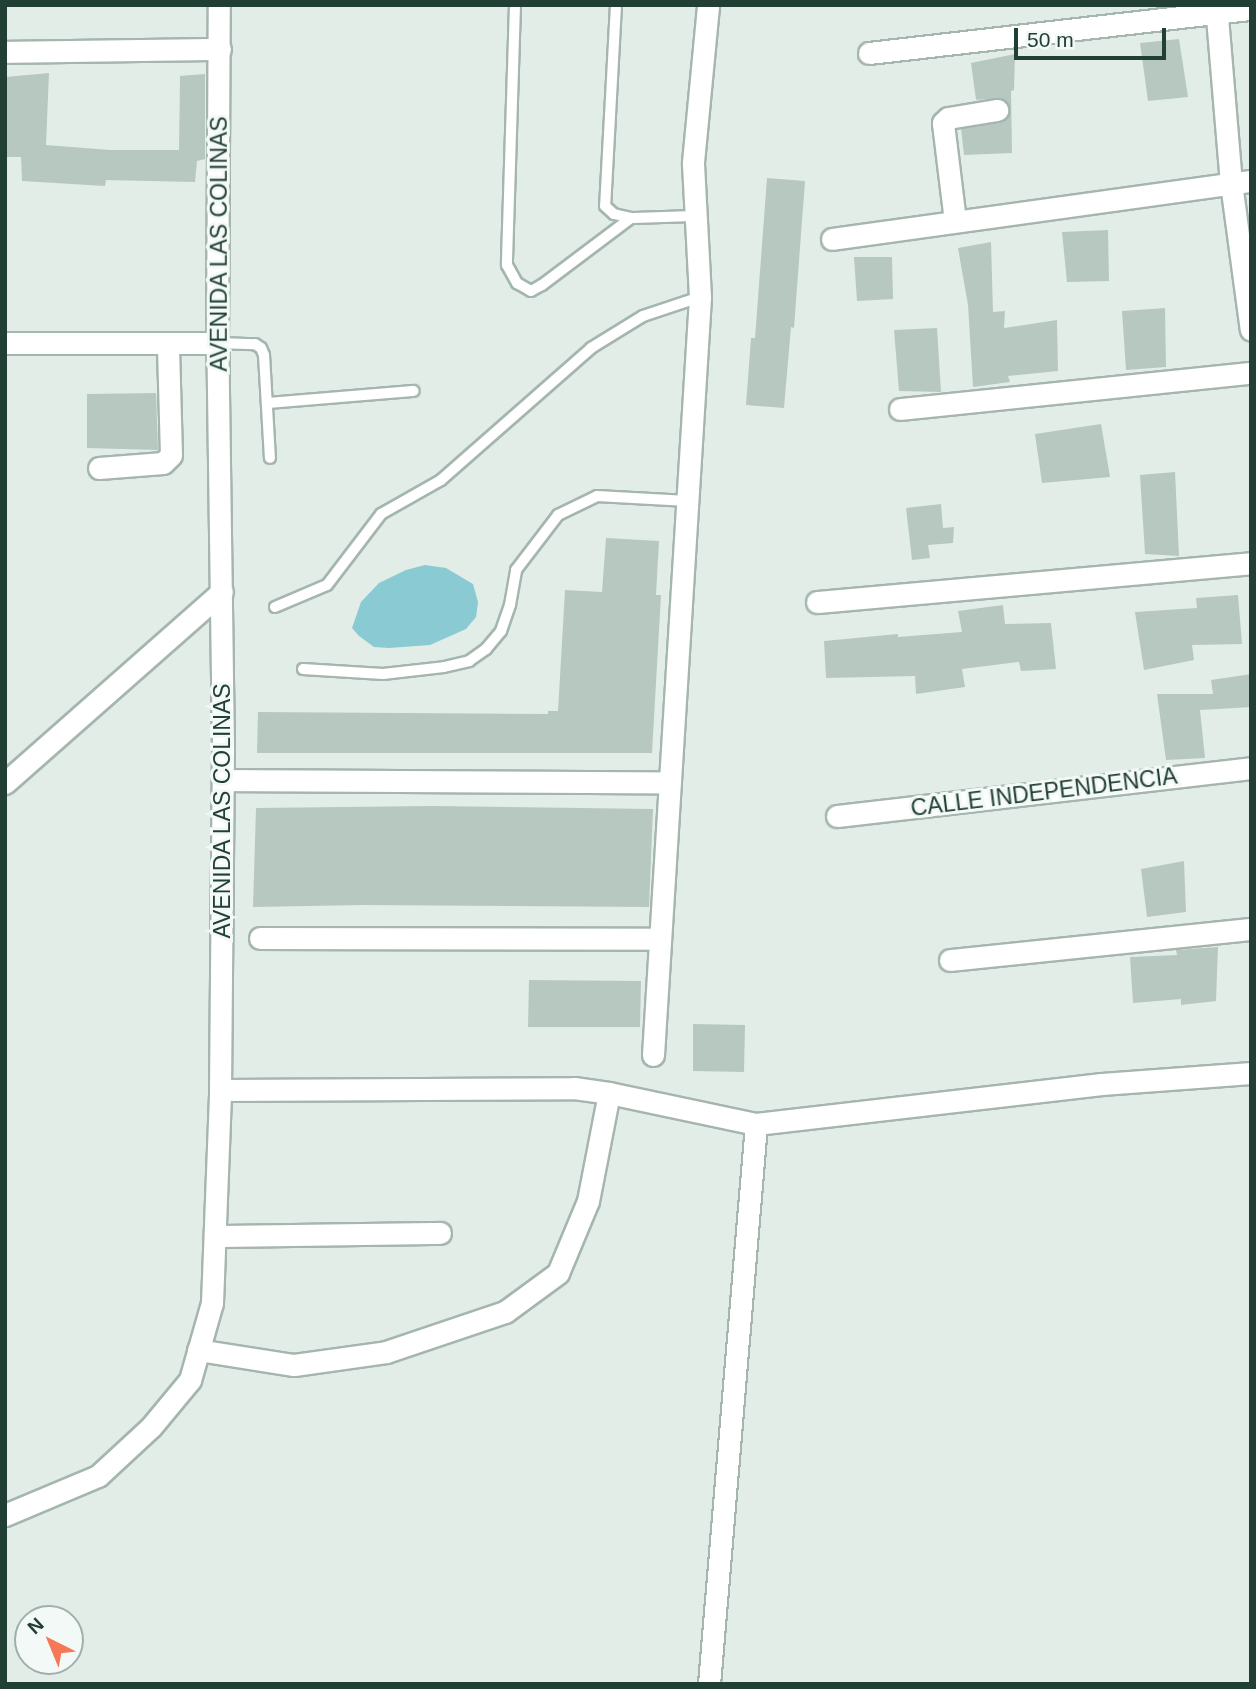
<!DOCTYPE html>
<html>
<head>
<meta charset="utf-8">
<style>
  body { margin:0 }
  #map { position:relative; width:1256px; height:1689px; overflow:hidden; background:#e2ede8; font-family:Arial,sans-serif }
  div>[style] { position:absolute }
  .water>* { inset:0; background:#89cad3 }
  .building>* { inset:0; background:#b7c8c1 }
  .roads { filter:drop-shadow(2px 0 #a5b5af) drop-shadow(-2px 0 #a5b5af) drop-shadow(0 2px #a5b5af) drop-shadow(0 -2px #a5b5af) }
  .lane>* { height:10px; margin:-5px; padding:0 5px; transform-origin:5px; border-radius:5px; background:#fff }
  .street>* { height:21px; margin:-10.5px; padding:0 10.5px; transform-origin:10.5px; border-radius:10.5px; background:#fff }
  span { translate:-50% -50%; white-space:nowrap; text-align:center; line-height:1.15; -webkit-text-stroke:6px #f3f9f6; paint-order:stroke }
  .street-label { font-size:23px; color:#223f36 }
  .frame { position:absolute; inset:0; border:7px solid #223f36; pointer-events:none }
  .north { position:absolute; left:14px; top:1605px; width:70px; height:70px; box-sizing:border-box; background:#f3f9f6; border:2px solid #9fafa9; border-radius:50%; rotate:317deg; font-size:19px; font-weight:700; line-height:28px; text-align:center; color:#223f36 }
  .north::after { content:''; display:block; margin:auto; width:24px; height:32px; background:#f67957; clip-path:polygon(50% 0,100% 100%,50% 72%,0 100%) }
  .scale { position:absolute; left:1014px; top:28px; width:152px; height:32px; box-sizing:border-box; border:4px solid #223f36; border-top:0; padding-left:9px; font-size:21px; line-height:24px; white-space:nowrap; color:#223f36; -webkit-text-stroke:5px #f3f9f6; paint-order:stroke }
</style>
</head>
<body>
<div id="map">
  <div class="water">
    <div style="clip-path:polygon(425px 565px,446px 568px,473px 584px,478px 602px,476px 617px,466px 629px,430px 645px,389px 648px,374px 647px,359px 636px,352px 628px,361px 602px,379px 583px,406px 570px)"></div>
  </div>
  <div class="building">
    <div style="clip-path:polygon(1179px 39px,1188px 97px,1148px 101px,1140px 43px)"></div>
    <div style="clip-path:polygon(1015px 54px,1014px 90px,1011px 91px,1012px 153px,964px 155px,961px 129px,1000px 123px,1006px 120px,1010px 109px,1001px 98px,976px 100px,971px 63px)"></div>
    <div style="clip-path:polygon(49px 73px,46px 145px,110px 150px,179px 150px,180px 76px,205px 74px,205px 159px,197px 161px,195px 182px,106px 180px,105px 186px,22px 181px,21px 157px,5px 157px,5px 77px)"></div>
    <div style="clip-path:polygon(767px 178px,805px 181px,794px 328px,791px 327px,784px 408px,746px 405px,751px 338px,755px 338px)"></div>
    <div style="clip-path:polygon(1108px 230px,1109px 281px,1067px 282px,1062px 232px)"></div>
    <div style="clip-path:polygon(991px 242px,993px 312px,1005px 311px,1004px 328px,1057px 320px,1058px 371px,1008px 376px,1010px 382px,973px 387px,968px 305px,958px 248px)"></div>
    <div style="clip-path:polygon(854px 257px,892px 257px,893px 299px,857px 301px)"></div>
    <div style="clip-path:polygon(1165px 308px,1166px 367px,1126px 370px,1122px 311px)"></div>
    <div style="clip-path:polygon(937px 328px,941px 392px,899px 391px,894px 330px)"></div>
    <div style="clip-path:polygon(156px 393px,158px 450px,87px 448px,87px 394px)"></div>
    <div style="clip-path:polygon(1101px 424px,1110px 477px,1042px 483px,1035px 434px)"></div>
    <div style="clip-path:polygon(1175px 472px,1179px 556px,1145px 554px,1140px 475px)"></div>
    <div style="clip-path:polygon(941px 504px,943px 528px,954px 527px,953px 543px,928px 545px,930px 558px,912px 560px,906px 508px)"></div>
    <div style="clip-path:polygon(606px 538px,659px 541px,656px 595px,661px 595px,652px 753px,257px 753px,258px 712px,548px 714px,548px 711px,558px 711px,565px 590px,602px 592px)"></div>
    <div style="clip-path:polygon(1238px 595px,1242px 644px,1192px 645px,1194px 660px,1144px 670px,1135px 612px,1197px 608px,1196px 598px)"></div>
    <div style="clip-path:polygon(1003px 605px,1005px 624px,1051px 623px,1056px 669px,1021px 671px,1019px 662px,962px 669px,965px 687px,916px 694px,915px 676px,826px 678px,824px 641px,898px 634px,898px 637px,962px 632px,958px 611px)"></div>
    <div style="clip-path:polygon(1251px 674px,1251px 707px,1200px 710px,1205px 758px,1166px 760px,1157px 694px,1213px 694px,1211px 680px)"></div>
    <div style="clip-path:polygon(432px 806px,653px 809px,649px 907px,363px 905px,253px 907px,256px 808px)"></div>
    <div style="clip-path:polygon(1184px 861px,1186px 912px,1147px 917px,1141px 869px)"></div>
    <div style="clip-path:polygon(1218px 947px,1216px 1001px,1181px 1005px,1181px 999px,1133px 1003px,1130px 957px,1177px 955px,1176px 950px)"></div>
    <div style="clip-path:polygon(529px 980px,641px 981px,640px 1027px,528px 1027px)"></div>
    <div style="clip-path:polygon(693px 1024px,745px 1025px,744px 1072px,693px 1071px)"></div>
  </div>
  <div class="roads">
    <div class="lane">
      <div style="left:515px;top:5px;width:260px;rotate:91.8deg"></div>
      <div style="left:507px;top:265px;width:21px;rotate:61deg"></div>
      <div style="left:517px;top:283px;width:16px;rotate:30deg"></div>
      <div style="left:531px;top:291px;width:13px;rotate:-29deg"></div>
      <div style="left:542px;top:285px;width:111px;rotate:-37deg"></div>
      <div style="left:616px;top:5px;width:201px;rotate:93.1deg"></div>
      <div style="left:605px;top:206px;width:12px;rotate:42deg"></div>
      <div style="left:614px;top:214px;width:17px;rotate:13deg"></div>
      <div style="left:631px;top:218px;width:65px;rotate:-1.8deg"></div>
      <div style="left:217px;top:343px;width:38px;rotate:2deg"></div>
      <div style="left:255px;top:344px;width:7px;rotate:34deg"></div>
      <div style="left:261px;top:348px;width:8px;rotate:67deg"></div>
      <div style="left:264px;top:355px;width:103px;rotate:86.7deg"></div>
      <div style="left:267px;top:403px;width:147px;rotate:-4.7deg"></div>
      <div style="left:275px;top:607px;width:56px;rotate:-22.9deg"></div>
      <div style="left:327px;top:585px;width:89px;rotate:-52.7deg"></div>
      <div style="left:381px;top:514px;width:69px;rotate:-29.5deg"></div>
      <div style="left:441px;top:480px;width:200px;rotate:-41.3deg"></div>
      <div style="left:591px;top:348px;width:61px;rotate:-31.6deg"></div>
      <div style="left:643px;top:316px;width:60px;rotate:-18.4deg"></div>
      <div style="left:303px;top:669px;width:80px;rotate:3.6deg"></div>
      <div style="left:383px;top:674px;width:61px;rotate:-6.5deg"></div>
      <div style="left:444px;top:667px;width:26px;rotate:-13deg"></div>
      <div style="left:469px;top:661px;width:21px;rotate:-35deg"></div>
      <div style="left:486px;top:649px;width:23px;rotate:-50deg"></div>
      <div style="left:501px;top:631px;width:28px;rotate:-71deg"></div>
      <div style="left:510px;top:605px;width:36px;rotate:-80deg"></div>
      <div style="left:516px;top:570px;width:69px;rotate:-52.6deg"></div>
      <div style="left:558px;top:515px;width:43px;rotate:-26deg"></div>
      <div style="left:597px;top:496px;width:91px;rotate:3.1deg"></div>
    </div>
    <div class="street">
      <div style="left:1216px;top:5px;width:179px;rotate:85.2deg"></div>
      <div style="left:1231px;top:183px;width:148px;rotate:82.3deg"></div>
      <div style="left:5px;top:52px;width:215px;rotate:-0.8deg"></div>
      <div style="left:869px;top:53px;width:385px;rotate:-6.6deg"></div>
      <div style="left:955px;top:221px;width:99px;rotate:-97deg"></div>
      <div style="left:943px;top:123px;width:7px;rotate:-45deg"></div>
      <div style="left:948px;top:118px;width:50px;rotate:-9.3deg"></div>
      <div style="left:832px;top:239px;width:423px;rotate:-7.9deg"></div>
      <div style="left:5px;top:343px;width:212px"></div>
      <div style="left:900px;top:409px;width:353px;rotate:-5.9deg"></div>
      <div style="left:99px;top:468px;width:64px;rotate:-4.5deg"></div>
      <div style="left:163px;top:463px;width:11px;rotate:-45deg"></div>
      <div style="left:171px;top:455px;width:110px;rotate:-91.6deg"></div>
      <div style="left:817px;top:602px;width:436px;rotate:-5.1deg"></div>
      <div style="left:223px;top:780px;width:447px;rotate:0.3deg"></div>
      <div style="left:5px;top:783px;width:289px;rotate:-41.4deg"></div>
      <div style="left:837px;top:816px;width:417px;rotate:-6.6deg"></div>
      <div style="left:260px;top:938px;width:400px;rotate:0.1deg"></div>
      <div style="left:950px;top:960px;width:303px;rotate:-5.9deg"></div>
      <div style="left:653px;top:1055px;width:759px;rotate:-86.45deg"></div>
      <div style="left:700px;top:297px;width:135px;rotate:-93deg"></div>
      <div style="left:693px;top:162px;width:158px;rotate:-84.5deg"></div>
      <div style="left:220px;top:1090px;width:354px;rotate:-0.3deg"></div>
      <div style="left:574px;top:1088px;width:35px;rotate:8deg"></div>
      <div style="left:609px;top:1093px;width:150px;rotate:11.9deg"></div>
      <div style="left:756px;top:1124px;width:348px;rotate:-6.6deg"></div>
      <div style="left:1102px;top:1084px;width:149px;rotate:-4.2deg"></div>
      <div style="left:215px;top:1236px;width:225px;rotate:-0.8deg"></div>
      <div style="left:198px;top:1350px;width:97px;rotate:8.9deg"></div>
      <div style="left:294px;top:1365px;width:93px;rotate:-8deg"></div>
      <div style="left:386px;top:1352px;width:126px;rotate:-18.6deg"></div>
      <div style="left:505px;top:1312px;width:66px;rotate:-36.3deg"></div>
      <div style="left:558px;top:1273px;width:78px;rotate:-67.4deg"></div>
      <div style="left:588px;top:1201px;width:110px;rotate:-79deg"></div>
      <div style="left:5px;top:1515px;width:101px;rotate:-22.8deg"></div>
      <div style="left:98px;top:1476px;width:72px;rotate:-42.8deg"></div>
      <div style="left:151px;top:1427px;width:61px;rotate:-50.3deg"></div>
      <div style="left:190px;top:1380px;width:80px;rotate:-74.1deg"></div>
      <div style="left:212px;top:1303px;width:213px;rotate:-87.8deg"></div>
      <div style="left:220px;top:1090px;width:341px;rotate:-89.5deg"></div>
      <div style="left:223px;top:749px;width:406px;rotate:-90.8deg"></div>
      <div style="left:217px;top:343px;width:338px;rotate:-89.7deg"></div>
      <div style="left:709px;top:1684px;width:562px;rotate:-85.2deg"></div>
    </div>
  </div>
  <div class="street-label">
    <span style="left:219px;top:244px;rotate:-90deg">AVENIDA LAS COLINAS</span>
    <span style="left:1044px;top:792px;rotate:-7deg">CALLE INDEPENDENCIA</span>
    <span style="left:222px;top:811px;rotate:-90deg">AVENIDA LAS COLINAS</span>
  </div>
  <div class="frame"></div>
  <div class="north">N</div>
  <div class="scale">50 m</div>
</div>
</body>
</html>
